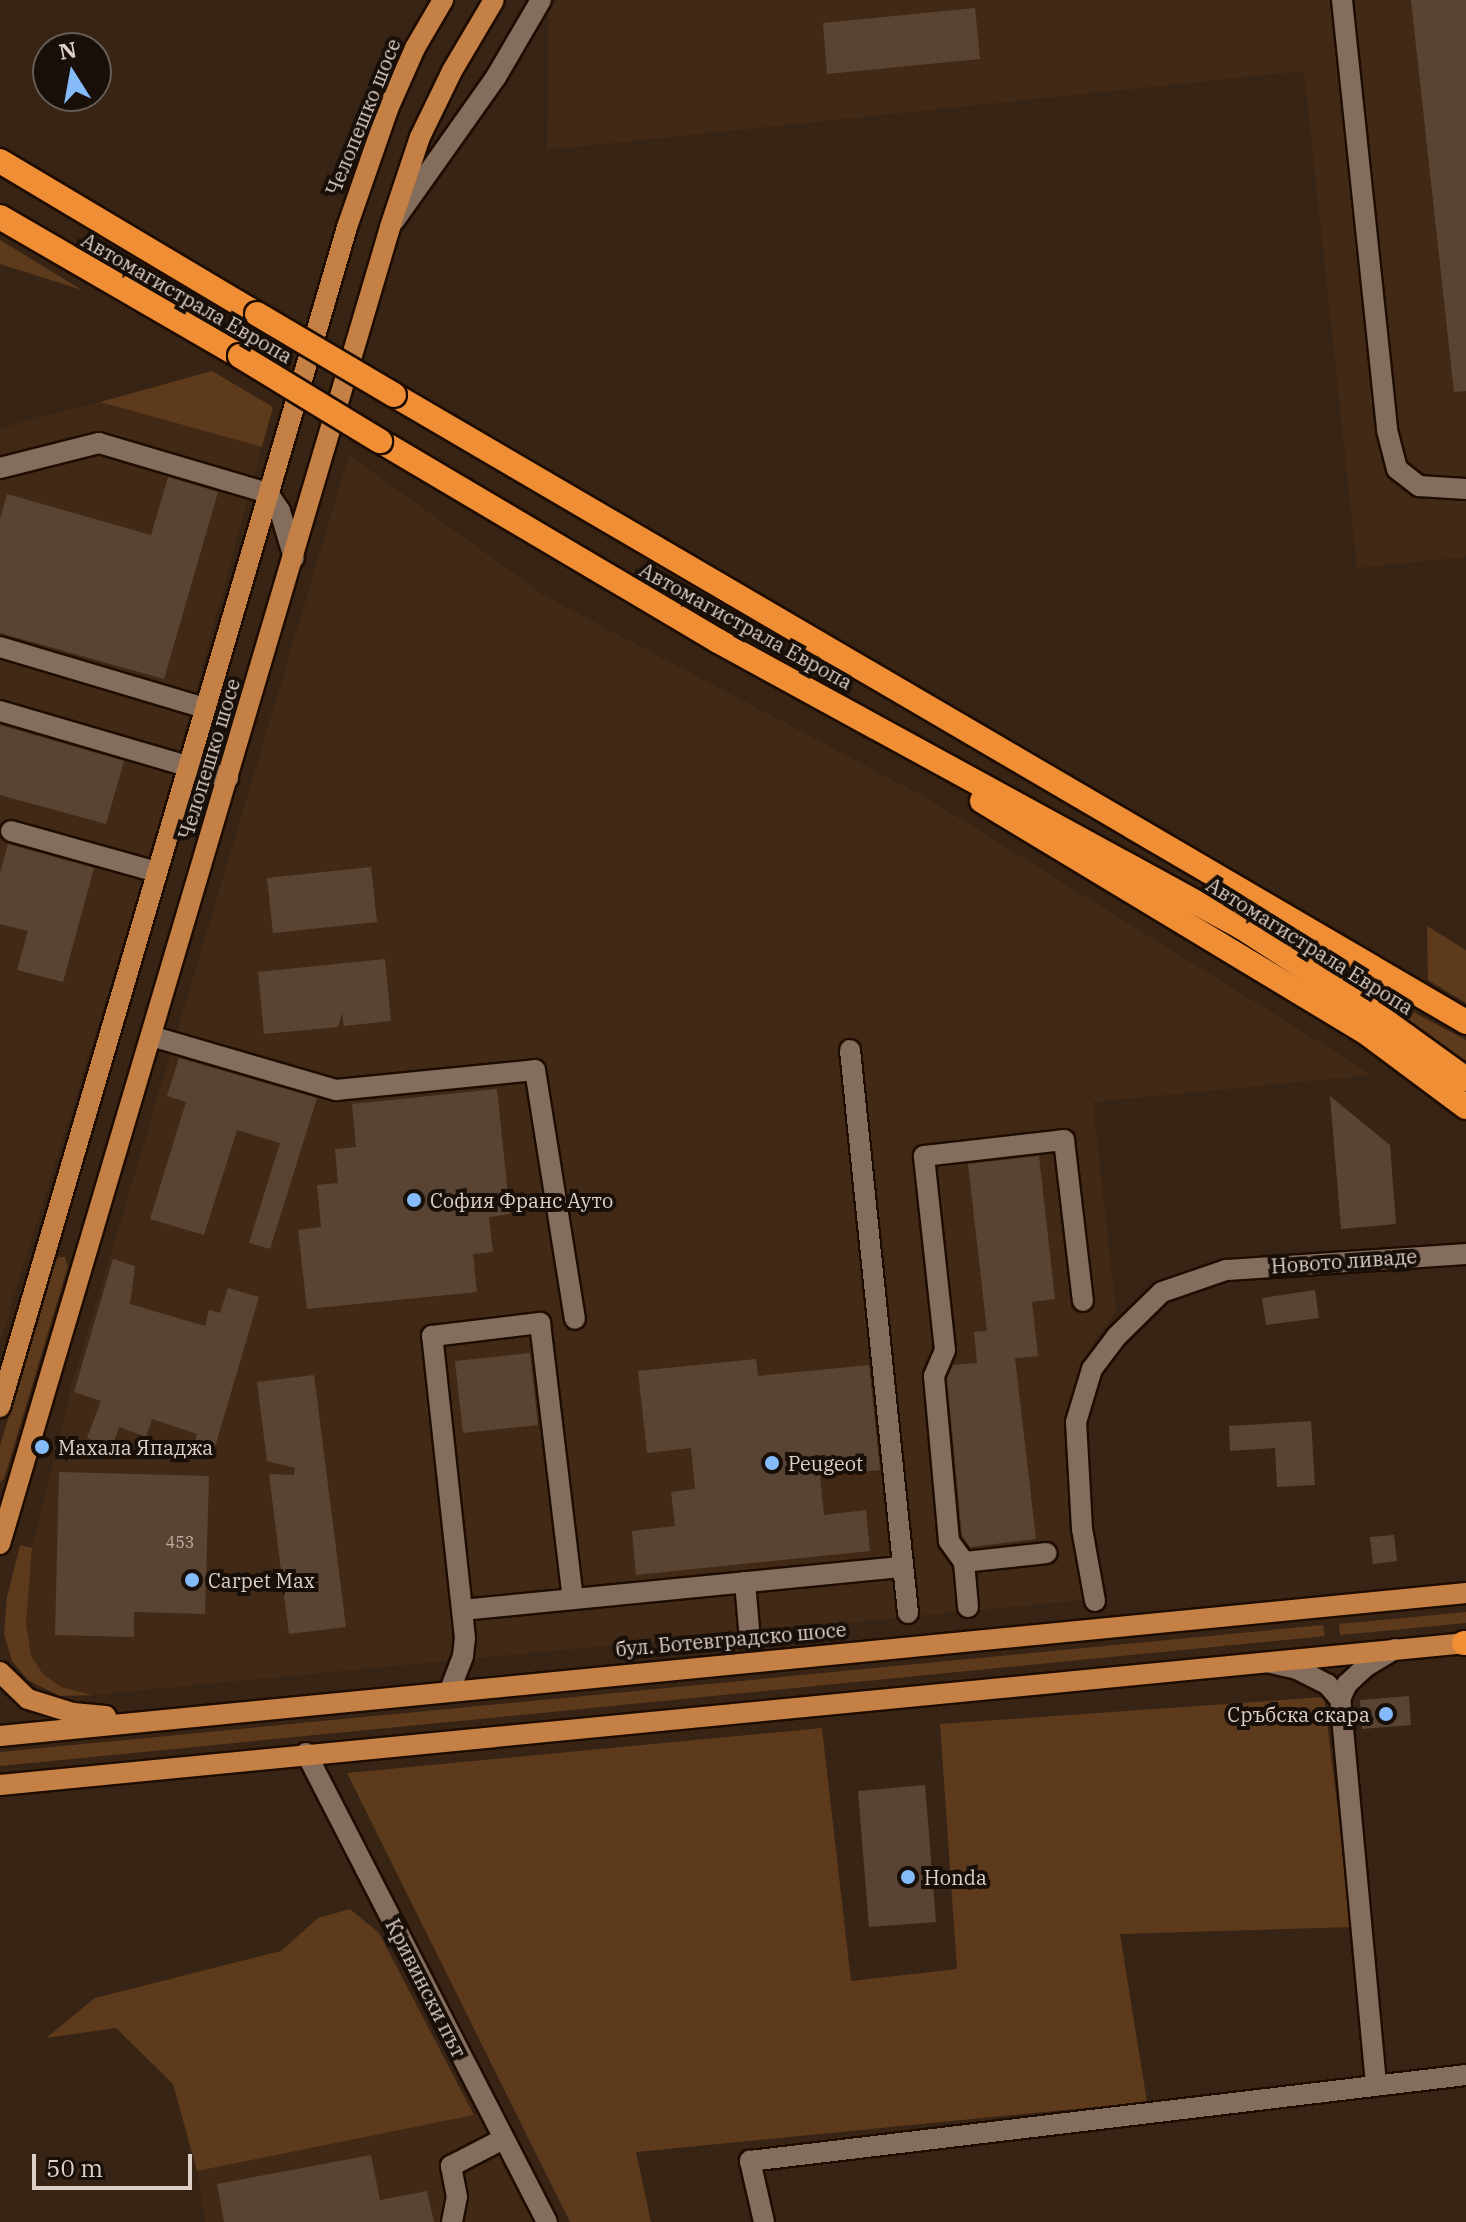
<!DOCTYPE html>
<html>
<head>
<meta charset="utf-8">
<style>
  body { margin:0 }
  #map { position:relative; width:1466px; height:2222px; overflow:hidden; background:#372415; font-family:"IBM Plex Serif",serif }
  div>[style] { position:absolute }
  .built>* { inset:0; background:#422915 }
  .green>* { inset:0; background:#5e3a1c }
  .building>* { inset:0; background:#594434 }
  .roads { filter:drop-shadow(2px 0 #1e0c01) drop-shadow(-2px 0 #1e0c01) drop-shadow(0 2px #1e0c01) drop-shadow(0 -2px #1e0c01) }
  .minor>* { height:20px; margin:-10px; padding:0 10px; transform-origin:10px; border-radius:10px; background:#846d5c }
  .major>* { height:20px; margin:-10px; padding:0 10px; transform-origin:10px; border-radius:10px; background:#c58145 }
  .highway>* { height:24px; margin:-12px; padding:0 12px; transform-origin:12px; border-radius:12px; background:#f08e36 }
  .bridges { filter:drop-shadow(2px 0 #1e0c01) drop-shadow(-2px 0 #1e0c01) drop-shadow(0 2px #1e0c01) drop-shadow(0 -2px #1e0c01) }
  .highway-bridge>* { height:24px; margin:-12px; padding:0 12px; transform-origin:12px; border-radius:12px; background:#f08e36 }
  .dots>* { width:22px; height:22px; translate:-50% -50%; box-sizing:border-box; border:4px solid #180f09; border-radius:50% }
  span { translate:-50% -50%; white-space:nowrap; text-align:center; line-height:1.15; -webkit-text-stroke:8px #180f09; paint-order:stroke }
  .number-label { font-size:16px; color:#bcada2 }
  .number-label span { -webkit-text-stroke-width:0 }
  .street-label { font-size:20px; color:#ddd0c7 }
  .poi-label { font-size:20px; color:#ddd0c7 }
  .left { translate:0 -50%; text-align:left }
  .right { translate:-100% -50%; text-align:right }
  .north { position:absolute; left:32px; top:32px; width:80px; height:80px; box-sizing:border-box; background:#180f09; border:2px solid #675c55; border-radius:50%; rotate:349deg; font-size:22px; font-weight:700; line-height:32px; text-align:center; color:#ddd0c7 }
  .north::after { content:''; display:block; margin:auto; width:28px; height:36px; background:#85bbfb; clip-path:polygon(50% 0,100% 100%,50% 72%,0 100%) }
  .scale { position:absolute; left:32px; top:2154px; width:160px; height:36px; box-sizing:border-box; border:4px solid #ddd0c7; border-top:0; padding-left:10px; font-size:24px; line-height:28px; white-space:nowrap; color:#ddd0c7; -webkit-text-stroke:6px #180f09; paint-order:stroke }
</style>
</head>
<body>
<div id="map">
  <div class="built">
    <div style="clip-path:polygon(558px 0,1466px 0,1466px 557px,1357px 568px,1304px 71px,547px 150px,548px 13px)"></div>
    <div style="clip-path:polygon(100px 402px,262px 447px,155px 841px,0 1342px,0 428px)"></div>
    <div style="clip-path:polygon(349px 455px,545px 596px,925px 797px,1372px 1075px,1093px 1102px,1116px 1312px,1094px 1341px,1075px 1390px,1064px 1448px,1083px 1600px,92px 1695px,61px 1687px,43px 1674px,31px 1656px,26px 1623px,32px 1548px,72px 1384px)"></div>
    <div style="clip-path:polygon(486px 2104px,547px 2222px,205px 2222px,197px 2171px,474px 2115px)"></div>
  </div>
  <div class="green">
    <div style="clip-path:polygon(0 240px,82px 290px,0 264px)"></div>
    <div style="clip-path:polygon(212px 371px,273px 407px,262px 447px,100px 402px)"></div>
    <div style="clip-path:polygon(1427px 926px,1466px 950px,1466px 1003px,1428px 980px)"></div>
    <div style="clip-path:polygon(1368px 988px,1466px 1040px,1466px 1065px,1402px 1018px)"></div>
    <div style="clip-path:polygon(59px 1257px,65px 1257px,68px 1266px,4px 1479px,0 1482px,0 1446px,54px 1262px)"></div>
    <div style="clip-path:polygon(20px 1545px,32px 1548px,26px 1623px,31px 1656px,43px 1674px,61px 1687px,92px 1695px,60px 1696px,28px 1680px,12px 1661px,4px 1634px,7px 1597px)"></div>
    <div style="clip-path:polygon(1466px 1612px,1466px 1623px,1340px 1635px,1339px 1624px)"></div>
    <div style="clip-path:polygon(1323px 1625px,1325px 1636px,0 1766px,0 1752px)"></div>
    <div style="clip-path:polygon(1324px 1697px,1352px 1927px,1120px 1934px,1147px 2102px,636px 2152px,651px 2222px,570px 2222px,347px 1773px,822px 1728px,851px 1981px,957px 1969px,940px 1724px)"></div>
    <div style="clip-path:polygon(350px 1909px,379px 1933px,474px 2115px,197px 2171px,173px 2084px,116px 2028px,46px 2038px,95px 1998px,281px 1951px,318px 1918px)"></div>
  </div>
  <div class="building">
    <div style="clip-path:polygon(1411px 0,1466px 0,1466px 391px,1454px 392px)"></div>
    <div style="clip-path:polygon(975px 8px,980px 59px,827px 74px,823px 23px)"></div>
    <div style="clip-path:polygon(168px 477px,218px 492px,164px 679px,0 633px,0 519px,7px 494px,151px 535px)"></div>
    <div style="clip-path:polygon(0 725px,124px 761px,106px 824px,0 795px)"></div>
    <div style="clip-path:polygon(8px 844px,94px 868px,63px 982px,17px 970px,28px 931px,0 924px,0 873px)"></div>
    <div style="clip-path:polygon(371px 867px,377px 922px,273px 933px,267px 878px)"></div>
    <div style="clip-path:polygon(385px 959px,391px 1021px,344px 1026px,342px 1013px,338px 1027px,264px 1034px,258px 972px)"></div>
    <div style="clip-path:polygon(179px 1058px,317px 1098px,270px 1249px,249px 1243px,280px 1143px,237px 1130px,204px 1235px,150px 1219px,186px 1102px,167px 1096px)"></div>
    <div style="clip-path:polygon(497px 1089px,510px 1214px,489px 1217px,493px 1252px,473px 1254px,477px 1292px,307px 1309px,298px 1230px,321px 1227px,317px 1185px,338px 1183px,335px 1149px,356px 1147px,352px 1104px)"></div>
    <div style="clip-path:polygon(1330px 1096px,1390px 1145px,1396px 1224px,1341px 1229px)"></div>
    <div style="clip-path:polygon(1039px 1156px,1055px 1299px,1032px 1302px,1038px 1356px,1015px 1358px,1036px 1539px,970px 1547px,962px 1536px,947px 1378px,953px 1365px,977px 1363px,974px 1332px,987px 1331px,968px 1164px)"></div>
    <div style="clip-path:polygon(113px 1259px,135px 1266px,130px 1304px,205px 1326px,209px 1310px,220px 1313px,228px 1288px,259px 1297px,215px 1447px,195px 1442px,197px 1434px,152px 1419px,146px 1437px,119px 1427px,112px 1447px,87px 1438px,101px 1401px,74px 1392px)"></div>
    <div style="clip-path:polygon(1315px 1290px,1319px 1318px,1266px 1325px,1262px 1298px)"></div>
    <div style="clip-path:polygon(530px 1353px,538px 1425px,463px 1433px,455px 1361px)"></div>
    <div style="clip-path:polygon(756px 1359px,758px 1376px,869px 1365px,880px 1470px,820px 1477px,824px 1515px,866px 1510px,870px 1551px,636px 1575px,632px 1531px,675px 1526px,671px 1492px,695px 1489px,691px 1448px,647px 1453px,638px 1371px)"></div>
    <div style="clip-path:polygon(314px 1375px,346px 1627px,289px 1634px,269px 1474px,294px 1475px,295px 1468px,267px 1461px,257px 1382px)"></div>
    <div style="clip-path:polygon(1311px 1421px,1315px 1485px,1277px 1487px,1275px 1448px,1230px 1451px,1229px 1426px)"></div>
    <div style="clip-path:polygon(59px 1472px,209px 1476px,205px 1614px,134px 1612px,134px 1637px,55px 1635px)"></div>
    <div style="clip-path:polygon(1394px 1535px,1397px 1561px,1373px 1564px,1370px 1537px)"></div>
    <div style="clip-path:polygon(1409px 1696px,1411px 1725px,1362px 1729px,1360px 1700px)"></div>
    <div style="clip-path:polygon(925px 1785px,936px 1922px,869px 1927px,858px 1791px)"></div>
    <div style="clip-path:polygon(371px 2155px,380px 2200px,427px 2191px,434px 2222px,224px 2222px,217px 2184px)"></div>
  </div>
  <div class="roads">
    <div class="minor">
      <div style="left:1342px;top:0;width:432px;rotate:84deg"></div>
      <div style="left:1387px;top:430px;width:40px;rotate:75.6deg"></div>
      <div style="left:1397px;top:469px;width:28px;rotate:38deg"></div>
      <div style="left:1419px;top:486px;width:47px;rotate:3.7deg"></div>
      <div style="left:394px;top:221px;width:176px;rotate:-54.7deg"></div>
      <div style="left:496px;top:77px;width:89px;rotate:-59.7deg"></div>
      <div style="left:0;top:468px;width:102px;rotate:-14.2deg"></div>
      <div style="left:99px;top:443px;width:176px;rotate:16.5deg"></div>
      <div style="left:268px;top:493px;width:22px;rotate:56deg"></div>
      <div style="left:280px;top:511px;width:49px;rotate:73.4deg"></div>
      <div style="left:0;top:647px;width:214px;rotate:16.6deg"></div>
      <div style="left:0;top:711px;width:238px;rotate:16.4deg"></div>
      <div style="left:11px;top:831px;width:152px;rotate:15.7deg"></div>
      <div style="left:151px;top:1036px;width:193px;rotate:16.3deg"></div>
      <div style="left:336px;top:1090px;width:200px;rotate:-5.7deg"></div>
      <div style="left:535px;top:1070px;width:252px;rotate:80.9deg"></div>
      <div style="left:850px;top:1050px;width:566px;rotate:84.12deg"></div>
      <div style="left:964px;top:1562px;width:26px;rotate:-126deg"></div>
      <div style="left:949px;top:1541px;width:166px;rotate:-95.2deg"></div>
      <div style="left:934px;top:1376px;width:28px;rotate:-67deg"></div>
      <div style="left:945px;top:1350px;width:195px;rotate:-96.2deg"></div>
      <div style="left:924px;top:1156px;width:141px;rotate:-6.5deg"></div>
      <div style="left:1064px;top:1140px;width:162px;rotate:83.3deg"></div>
      <div style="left:745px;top:1582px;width:47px;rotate:85.1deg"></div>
      <div style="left:1095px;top:1601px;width:73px;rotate:-100.2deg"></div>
      <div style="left:1082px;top:1529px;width:107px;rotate:-93.2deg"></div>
      <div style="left:1076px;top:1422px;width:55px;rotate:-73.2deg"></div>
      <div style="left:1092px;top:1369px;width:41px;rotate:-52.9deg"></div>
      <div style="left:1117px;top:1336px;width:63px;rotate:-44.4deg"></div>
      <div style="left:1162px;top:1292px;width:68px;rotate:-19deg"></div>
      <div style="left:1226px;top:1270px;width:241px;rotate:-3.8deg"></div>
      <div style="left:968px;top:1607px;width:45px;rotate:-95.1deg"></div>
      <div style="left:964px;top:1562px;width:83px;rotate:-6.2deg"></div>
      <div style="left:462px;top:1610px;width:443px;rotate:-5.6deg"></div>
      <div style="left:1271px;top:1663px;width:27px;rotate:13deg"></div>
      <div style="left:1297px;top:1669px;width:34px;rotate:27deg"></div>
      <div style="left:1327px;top:1684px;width:20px;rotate:49deg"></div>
      <div style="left:450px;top:1690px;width:36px;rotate:-69deg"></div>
      <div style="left:463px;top:1656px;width:18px;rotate:-84deg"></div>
      <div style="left:465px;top:1638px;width:304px;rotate:-96.2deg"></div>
      <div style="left:432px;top:1336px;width:109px;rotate:-6.9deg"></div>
      <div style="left:540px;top:1323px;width:278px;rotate:83.2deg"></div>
      <div style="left:306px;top:1753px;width:527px;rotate:62.8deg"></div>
      <div style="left:1376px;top:2084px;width:387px;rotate:-95.3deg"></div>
      <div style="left:1340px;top:1699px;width:17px;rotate:-65deg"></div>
      <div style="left:1347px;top:1684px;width:25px;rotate:-43deg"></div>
      <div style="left:1365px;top:1667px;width:35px;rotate:-31deg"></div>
      <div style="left:452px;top:2222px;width:25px;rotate:-79deg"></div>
      <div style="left:457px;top:2197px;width:32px;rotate:-101deg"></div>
      <div style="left:451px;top:2166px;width:59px;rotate:-27.4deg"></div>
      <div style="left:764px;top:2222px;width:63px;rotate:-102.9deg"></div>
      <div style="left:750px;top:2161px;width:721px;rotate:-6.85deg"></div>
    </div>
    <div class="major">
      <div style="left:0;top:1407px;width:1230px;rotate:-73.61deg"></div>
      <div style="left:347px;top:227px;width:125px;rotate:-70.8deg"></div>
      <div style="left:388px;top:109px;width:67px;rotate:-66.1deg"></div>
      <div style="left:415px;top:48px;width:56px;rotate:-59.7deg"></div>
      <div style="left:0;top:1544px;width:1374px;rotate:-73.5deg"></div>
      <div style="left:390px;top:227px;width:95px;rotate:-71.6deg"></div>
      <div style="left:420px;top:137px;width:73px;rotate:-64.1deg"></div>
      <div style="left:452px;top:71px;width:82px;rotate:-59.4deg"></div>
      <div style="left:0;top:1672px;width:39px;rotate:44deg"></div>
      <div style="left:28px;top:1699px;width:47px;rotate:17.3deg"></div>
      <div style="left:73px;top:1713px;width:33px;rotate:5deg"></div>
      <div style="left:0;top:1736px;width:1473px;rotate:-5.57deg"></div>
      <div style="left:0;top:1785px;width:1473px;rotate:-5.53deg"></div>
    </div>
    <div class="highway">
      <div style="left:0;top:161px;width:299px;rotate:30.8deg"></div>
      <div style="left:0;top:217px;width:277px;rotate:30.1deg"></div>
      <div style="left:394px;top:395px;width:1242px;rotate:30.32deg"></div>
      <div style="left:380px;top:441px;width:393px;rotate:30.6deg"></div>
      <div style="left:718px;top:641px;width:596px;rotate:28.67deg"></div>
      <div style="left:1241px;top:927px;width:157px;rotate:32.8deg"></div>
      <div style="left:1373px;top:1012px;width:115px;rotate:35.8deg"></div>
      <div style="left:982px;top:801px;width:446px;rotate:31.1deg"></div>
      <div style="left:1364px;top:1031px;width:127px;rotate:36.7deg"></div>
      <div style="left:1464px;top:1643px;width:2px"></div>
    </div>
  </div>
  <div class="bridges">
    <div class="highway-bridge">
      <div style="left:257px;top:314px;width:159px;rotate:30.6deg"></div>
      <div style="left:240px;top:356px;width:164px;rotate:31.3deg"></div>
    </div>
  </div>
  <div class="dots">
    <div style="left:414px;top:1200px;background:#85bbfb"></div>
    <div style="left:42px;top:1447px;background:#85bbfb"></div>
    <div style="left:772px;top:1463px;background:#85bbfb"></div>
    <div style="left:192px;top:1580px;background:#85bbfb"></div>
    <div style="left:1386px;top:1714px;background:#85bbfb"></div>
    <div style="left:908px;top:1877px;background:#85bbfb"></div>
  </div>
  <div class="number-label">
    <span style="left:180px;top:1542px">453</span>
  </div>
  <div class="street-label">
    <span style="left:363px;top:117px;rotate:-68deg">Челопешко шосе</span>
    <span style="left:187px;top:298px;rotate:30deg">Автомагистрала Европа</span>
    <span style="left:746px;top:626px;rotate:29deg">Автомагистрала Европа</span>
    <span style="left:209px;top:759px;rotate:-73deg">Челопешко шосе</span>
    <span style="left:1310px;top:946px;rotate:32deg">Автомагистрала Европа</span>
    <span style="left:1344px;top:1261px;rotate:-4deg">Новото ливаде</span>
    <span style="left:731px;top:1639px;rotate:-5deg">бул. Ботевградско шосе</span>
    <span style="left:426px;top:1988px;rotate:63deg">Кривински път</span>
  </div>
  <div class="poi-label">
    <span class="left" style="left:430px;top:1200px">София Франс Ауто</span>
    <span class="left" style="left:58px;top:1447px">Махала Япаджа</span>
    <span class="left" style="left:788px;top:1463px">Peugeot</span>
    <span class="left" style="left:208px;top:1580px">Carpet Max</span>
    <span class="right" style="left:1370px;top:1714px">Сръбска скара</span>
    <span class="left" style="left:924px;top:1877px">Honda</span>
  </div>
  <div class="north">N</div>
  <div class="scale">50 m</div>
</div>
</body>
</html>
